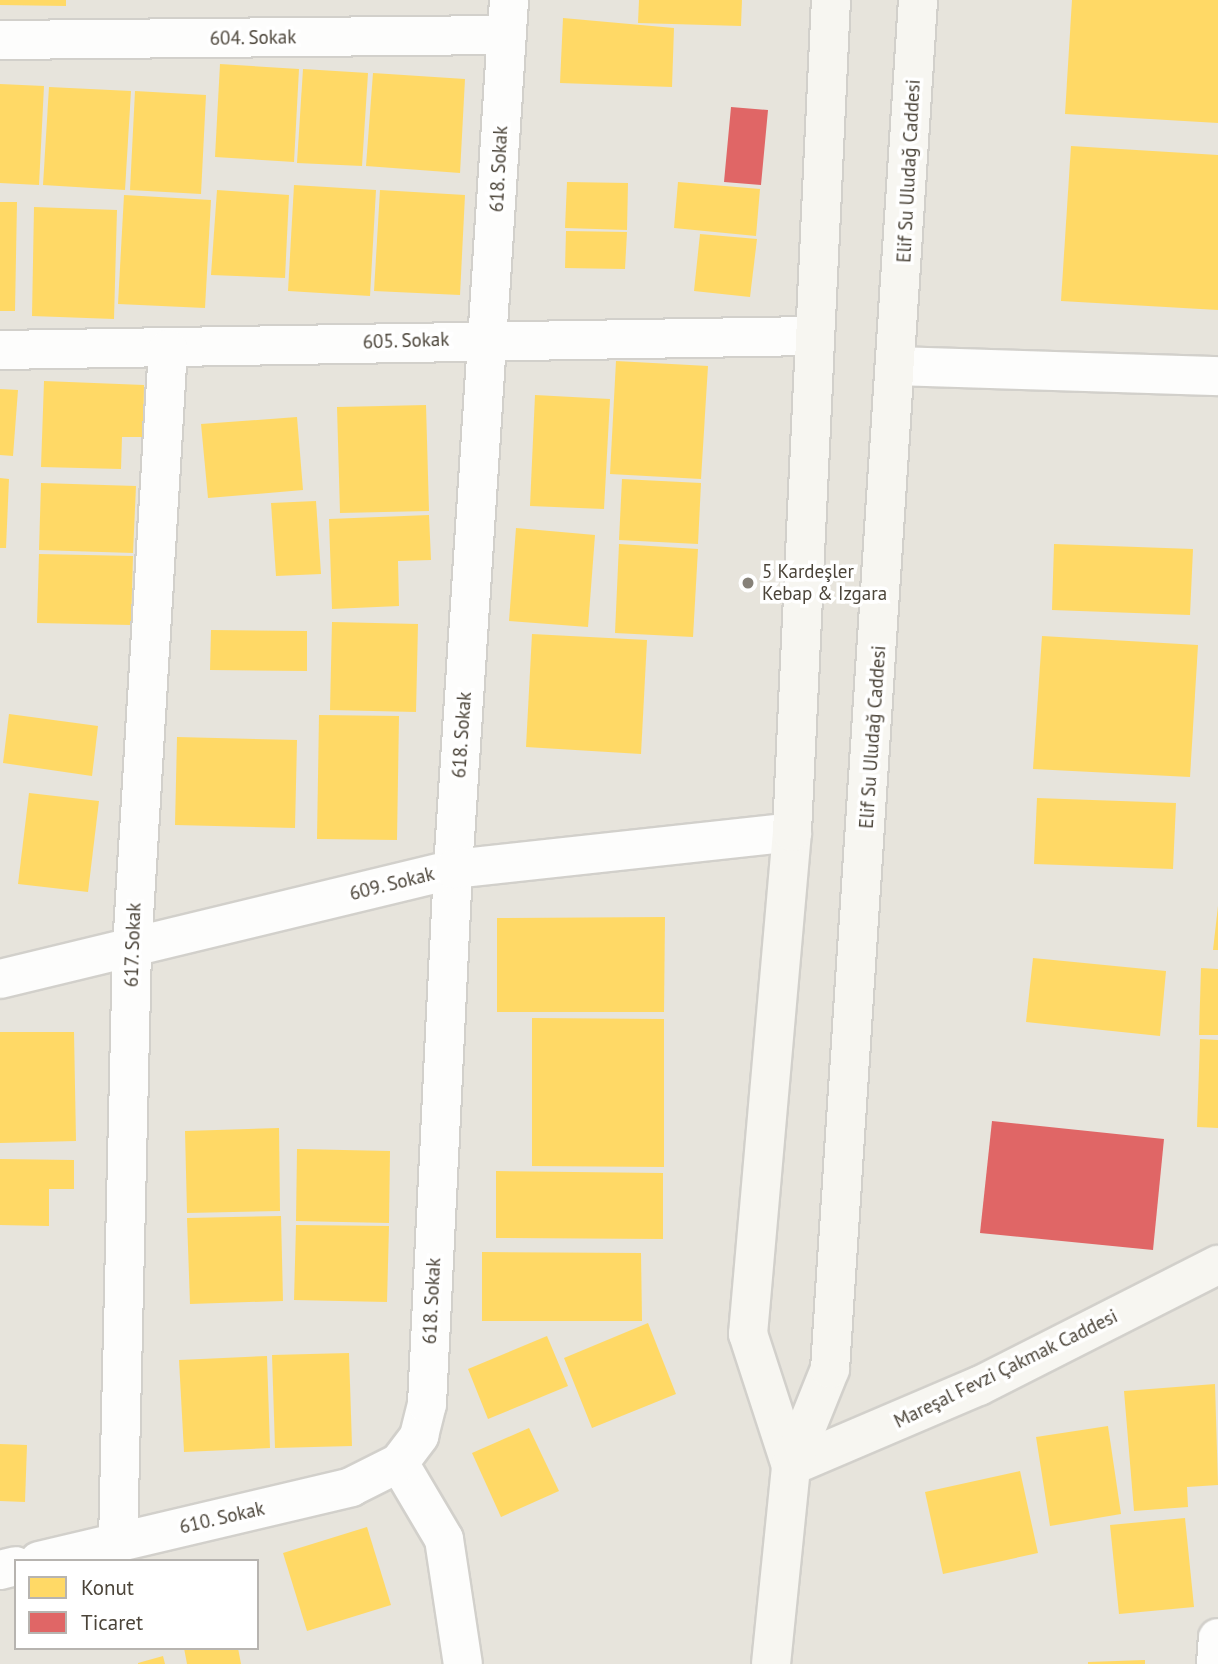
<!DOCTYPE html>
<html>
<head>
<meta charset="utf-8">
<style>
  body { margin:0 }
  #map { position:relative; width:1218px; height:1664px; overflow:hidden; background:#f4f2ee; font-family:"PT Sans",sans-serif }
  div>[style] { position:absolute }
  .residential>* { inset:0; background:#e7e4dc }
  .homes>* { inset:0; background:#ffd966 }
  .shops>* { inset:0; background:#e06666 }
  .roads { filter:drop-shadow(2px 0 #d2d0cb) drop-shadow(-2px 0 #d2d0cb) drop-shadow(0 2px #d2d0cb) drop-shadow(0 -2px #d2d0cb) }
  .minor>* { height:38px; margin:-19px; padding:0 19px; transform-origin:19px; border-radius:19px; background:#fdfdfc }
  .tertiary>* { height:38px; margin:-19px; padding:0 19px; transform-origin:19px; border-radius:19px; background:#fdfdfc }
  .secondary>* { height:38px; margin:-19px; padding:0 19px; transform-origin:19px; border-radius:19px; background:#f7f6f1 }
  .dots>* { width:19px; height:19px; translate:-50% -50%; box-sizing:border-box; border:4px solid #fff; border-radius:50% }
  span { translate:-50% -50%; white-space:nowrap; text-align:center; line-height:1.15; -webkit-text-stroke:7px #fff; paint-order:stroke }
  .street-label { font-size:19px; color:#4b4439 }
  .poi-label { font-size:19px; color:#4b4439 }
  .left { translate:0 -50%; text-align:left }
  .legend { position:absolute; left:14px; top:1559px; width:245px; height:91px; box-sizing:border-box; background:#fff; border:2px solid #b7b4b0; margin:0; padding:9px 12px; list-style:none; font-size:21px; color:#4b4439 }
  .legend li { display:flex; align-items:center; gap:14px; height:35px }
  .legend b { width:35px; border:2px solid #b7b4b0 }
</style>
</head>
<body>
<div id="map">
  <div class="residential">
    <div style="clip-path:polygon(evenodd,0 0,1218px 0,1218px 1664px,0 1664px,0 0,16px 1561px,257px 1561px,257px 1648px,16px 1648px,16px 1561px)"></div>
  </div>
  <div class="homes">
    <div style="clip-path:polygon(0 0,66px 0,66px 6px,0 5px)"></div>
    <div style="clip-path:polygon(639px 0,742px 0,741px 26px,638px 23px)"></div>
    <div style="clip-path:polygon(1072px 0,1218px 0,1218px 123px,1065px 114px)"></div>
    <div style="clip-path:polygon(563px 18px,674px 28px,672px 87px,560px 83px)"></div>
    <div style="clip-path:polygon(220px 64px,299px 69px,294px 162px,215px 157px)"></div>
    <div style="clip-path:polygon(303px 69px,368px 73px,362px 166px,297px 163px)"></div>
    <div style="clip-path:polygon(373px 73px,465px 79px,460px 173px,366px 166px)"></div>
    <div style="clip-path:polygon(0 84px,44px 86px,39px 185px,0 183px)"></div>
    <div style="clip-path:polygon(49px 87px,131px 91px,125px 190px,43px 185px)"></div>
    <div style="clip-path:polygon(135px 91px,206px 95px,201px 194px,130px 190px)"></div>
    <div style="clip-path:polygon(1071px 146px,1218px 155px,1218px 310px,1061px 301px)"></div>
    <div style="clip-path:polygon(567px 182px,628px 183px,627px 230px,565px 228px)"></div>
    <div style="clip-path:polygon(678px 182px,760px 189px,756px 236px,674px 228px)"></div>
    <div style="clip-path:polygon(294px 185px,376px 190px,370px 296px,288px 291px)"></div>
    <div style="clip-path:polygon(217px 190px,289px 195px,285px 278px,211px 275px)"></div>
    <div style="clip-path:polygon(380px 190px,465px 195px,460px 295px,374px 291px)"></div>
    <div style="clip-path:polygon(124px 195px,211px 200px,205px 308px,118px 304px)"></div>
    <div style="clip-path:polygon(0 202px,17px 202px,15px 311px,0 311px)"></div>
    <div style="clip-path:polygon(34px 207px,117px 210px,114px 319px,32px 316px)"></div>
    <div style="clip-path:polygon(566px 231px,627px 232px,625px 269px,565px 268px)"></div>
    <div style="clip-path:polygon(700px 234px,757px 239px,750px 297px,694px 291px)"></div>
    <div style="clip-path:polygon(616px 361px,708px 366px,701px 479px,610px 474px)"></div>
    <div style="clip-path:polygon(44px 381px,144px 385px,143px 437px,122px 437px,121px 469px,41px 467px)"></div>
    <div style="clip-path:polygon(0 389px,18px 390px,13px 456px,0 455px)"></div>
    <div style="clip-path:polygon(535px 395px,610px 399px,604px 509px,530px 506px)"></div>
    <div style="clip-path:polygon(426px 405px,429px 511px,340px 513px,337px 407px)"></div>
    <div style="clip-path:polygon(297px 417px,303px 490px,208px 498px,201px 424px)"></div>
    <div style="clip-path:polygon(0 478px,9px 479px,6px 548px,0 548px)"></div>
    <div style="clip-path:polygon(622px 479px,701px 483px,698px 544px,619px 540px)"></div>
    <div style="clip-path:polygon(41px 483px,136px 486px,133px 553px,39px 550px)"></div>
    <div style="clip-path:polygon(316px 501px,321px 574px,276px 576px,271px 503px)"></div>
    <div style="clip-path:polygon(429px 515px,431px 560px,398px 561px,399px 606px,332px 609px,329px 519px)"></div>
    <div style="clip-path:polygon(516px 528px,595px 535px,588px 627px,509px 621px)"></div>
    <div style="clip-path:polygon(619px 544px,698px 549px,693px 637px,615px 633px)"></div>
    <div style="clip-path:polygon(1054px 544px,1193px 549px,1190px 615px,1052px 610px)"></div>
    <div style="clip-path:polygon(39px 554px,133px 556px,131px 625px,37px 623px)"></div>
    <div style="clip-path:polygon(332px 622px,418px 624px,416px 712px,330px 710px)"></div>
    <div style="clip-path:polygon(211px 630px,307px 631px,307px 671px,210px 670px)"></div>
    <div style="clip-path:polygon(532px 634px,647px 640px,641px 754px,526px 747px)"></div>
    <div style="clip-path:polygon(1042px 636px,1198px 645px,1190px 777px,1033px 769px)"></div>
    <div style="clip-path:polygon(9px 714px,98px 726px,92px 776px,3px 763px)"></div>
    <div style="clip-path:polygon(319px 715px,399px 716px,397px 840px,317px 839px)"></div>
    <div style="clip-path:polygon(177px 737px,297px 740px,295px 828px,175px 825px)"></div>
    <div style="clip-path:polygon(29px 793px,99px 801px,88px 892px,18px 884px)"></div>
    <div style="clip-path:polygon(1037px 798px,1176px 803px,1173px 869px,1034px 864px)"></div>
    <div style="clip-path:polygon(1218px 906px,1218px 950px,1213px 950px)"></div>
    <div style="clip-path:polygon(665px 917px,664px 1012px,497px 1012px,497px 918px)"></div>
    <div style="clip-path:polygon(1033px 958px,1166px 971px,1160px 1036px,1026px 1022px)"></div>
    <div style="clip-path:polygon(1201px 968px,1218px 969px,1218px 1035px,1199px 1035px)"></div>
    <div style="clip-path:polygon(532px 1018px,664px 1019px,664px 1167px,532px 1166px)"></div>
    <div style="clip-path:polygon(0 1032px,74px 1032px,76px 1141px,0 1143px)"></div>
    <div style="clip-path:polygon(1200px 1039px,1218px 1040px,1218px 1128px,1197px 1127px)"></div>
    <div style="clip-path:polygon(279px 1128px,280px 1211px,187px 1213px,185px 1131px)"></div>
    <div style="clip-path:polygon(297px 1149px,390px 1151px,389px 1223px,296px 1221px)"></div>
    <div style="clip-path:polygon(0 1159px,74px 1160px,74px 1189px,49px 1189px,49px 1226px,0 1225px)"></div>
    <div style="clip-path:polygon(496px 1171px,663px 1173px,663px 1239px,496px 1238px)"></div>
    <div style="clip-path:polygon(281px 1216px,283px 1301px,190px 1304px,187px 1218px)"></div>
    <div style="clip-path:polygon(296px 1225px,389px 1226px,387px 1302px,294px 1300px)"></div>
    <div style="clip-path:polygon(482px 1252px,641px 1253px,642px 1321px,482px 1321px)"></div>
    <div style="clip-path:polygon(648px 1323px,676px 1394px,592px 1428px,564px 1358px)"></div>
    <div style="clip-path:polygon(547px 1336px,568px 1386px,488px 1419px,468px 1369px)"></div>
    <div style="clip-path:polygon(349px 1353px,352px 1446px,275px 1448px,272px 1355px)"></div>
    <div style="clip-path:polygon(267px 1356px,270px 1448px,184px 1452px,179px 1360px)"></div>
    <div style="clip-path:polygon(1215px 1384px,1218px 1485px,1187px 1487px,1188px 1507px,1134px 1511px,1124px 1391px)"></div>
    <div style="clip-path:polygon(1108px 1426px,1121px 1514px,1050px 1526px,1036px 1437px)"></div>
    <div style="clip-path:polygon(529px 1428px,559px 1491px,501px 1517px,472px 1453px)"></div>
    <div style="clip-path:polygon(0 1444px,27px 1445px,25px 1502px,0 1501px)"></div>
    <div style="clip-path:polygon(1020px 1471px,1038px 1553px,943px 1574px,925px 1492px)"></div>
    <div style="clip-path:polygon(1185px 1518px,1194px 1607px,1119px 1614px,1110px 1525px)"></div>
    <div style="clip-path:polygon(367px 1527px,391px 1605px,307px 1631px,283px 1553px)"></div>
    <div style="clip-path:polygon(184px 1648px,238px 1648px,241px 1664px,187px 1664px)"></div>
    <div style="clip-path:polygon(163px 1656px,165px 1664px,138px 1664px,138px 1663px)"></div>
    <div style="clip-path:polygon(1145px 1660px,1145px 1664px,1088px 1664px,1088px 1662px)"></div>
  </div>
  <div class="shops">
    <div style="clip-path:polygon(731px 107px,768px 110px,761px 185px,724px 182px)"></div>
    <div style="clip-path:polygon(992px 1121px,1164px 1139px,1153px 1250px,980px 1233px)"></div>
  </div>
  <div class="roads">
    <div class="minor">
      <div style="left:0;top:40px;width:506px;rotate:-0.57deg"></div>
      <div style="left:0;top:350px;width:813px;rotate:-0.99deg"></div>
      <div style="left:898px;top:366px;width:320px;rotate:1.8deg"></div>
      <div style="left:399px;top:1463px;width:88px;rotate:59.4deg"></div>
      <div style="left:444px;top:1539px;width:126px;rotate:81.4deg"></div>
      <div style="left:118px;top:1542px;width:593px;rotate:-88.65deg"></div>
      <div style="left:132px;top:949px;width:601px;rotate:-86.57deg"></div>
      <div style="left:39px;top:1561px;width:321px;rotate:-13.3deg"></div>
      <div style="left:351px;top:1487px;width:54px;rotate:-26.6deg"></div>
      <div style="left:399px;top:1463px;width:34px;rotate:-53deg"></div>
      <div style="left:419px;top:1436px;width:33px;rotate:-76deg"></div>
      <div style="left:427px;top:1404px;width:536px;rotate:-87.22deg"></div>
      <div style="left:453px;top:869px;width:871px;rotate:-86.31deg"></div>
      <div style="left:0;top:1570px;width:16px;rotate:-14deg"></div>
      <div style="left:1216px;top:1664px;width:26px;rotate:-86deg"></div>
    </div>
    <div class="tertiary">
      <div style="left:0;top:979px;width:466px;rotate:-13.6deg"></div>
      <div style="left:453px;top:869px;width:341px;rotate:-6.2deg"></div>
    </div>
    <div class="secondary">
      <div style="left:791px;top:1466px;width:139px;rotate:-108deg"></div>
      <div style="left:748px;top:1334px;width:504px;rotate:-84.99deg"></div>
      <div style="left:792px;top:832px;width:833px;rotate:-87.32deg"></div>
      <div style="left:791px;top:1466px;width:204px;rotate:-23.1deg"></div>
      <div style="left:979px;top:1386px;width:268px;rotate:-26.9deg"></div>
      <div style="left:771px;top:1664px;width:199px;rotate:-84.2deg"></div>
      <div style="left:791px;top:1466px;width:105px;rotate:-68.1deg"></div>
      <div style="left:830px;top:1369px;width:1372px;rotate:-86.32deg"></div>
    </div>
  </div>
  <div class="dots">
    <div style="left:748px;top:583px;background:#868178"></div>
  </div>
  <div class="street-label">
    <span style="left:253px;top:38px;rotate:-1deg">604. Sokak</span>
    <span style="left:499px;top:169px;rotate:-87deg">618. Sokak</span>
    <span style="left:909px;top:171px;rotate:-87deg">Elif Su Uludağ Caddesi</span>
    <span style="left:406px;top:341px;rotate:-2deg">605. Sokak</span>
    <span style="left:462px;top:735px;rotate:-86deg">618. Sokak</span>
    <span style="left:873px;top:737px;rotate:-86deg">Elif Su Uludağ Caddesi</span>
    <span style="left:392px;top:884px;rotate:-14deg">609. Sokak</span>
    <span style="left:133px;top:945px;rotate:-88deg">617. Sokak</span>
    <span style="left:432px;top:1301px;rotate:-87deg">618. Sokak</span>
    <span style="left:1006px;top:1369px;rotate:-26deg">Mareşal Fevzi Çakmak Caddesi</span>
    <span style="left:222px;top:1518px;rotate:-13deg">610. Sokak</span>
  </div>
  <div class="poi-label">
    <span class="left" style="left:762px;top:583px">5 Kardeşler<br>Kebap &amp; Izgara</span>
  </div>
  <ul class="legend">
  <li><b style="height:19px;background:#ffd966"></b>Konut</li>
  <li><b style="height:19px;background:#e06666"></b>Ticaret</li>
  </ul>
</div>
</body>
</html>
